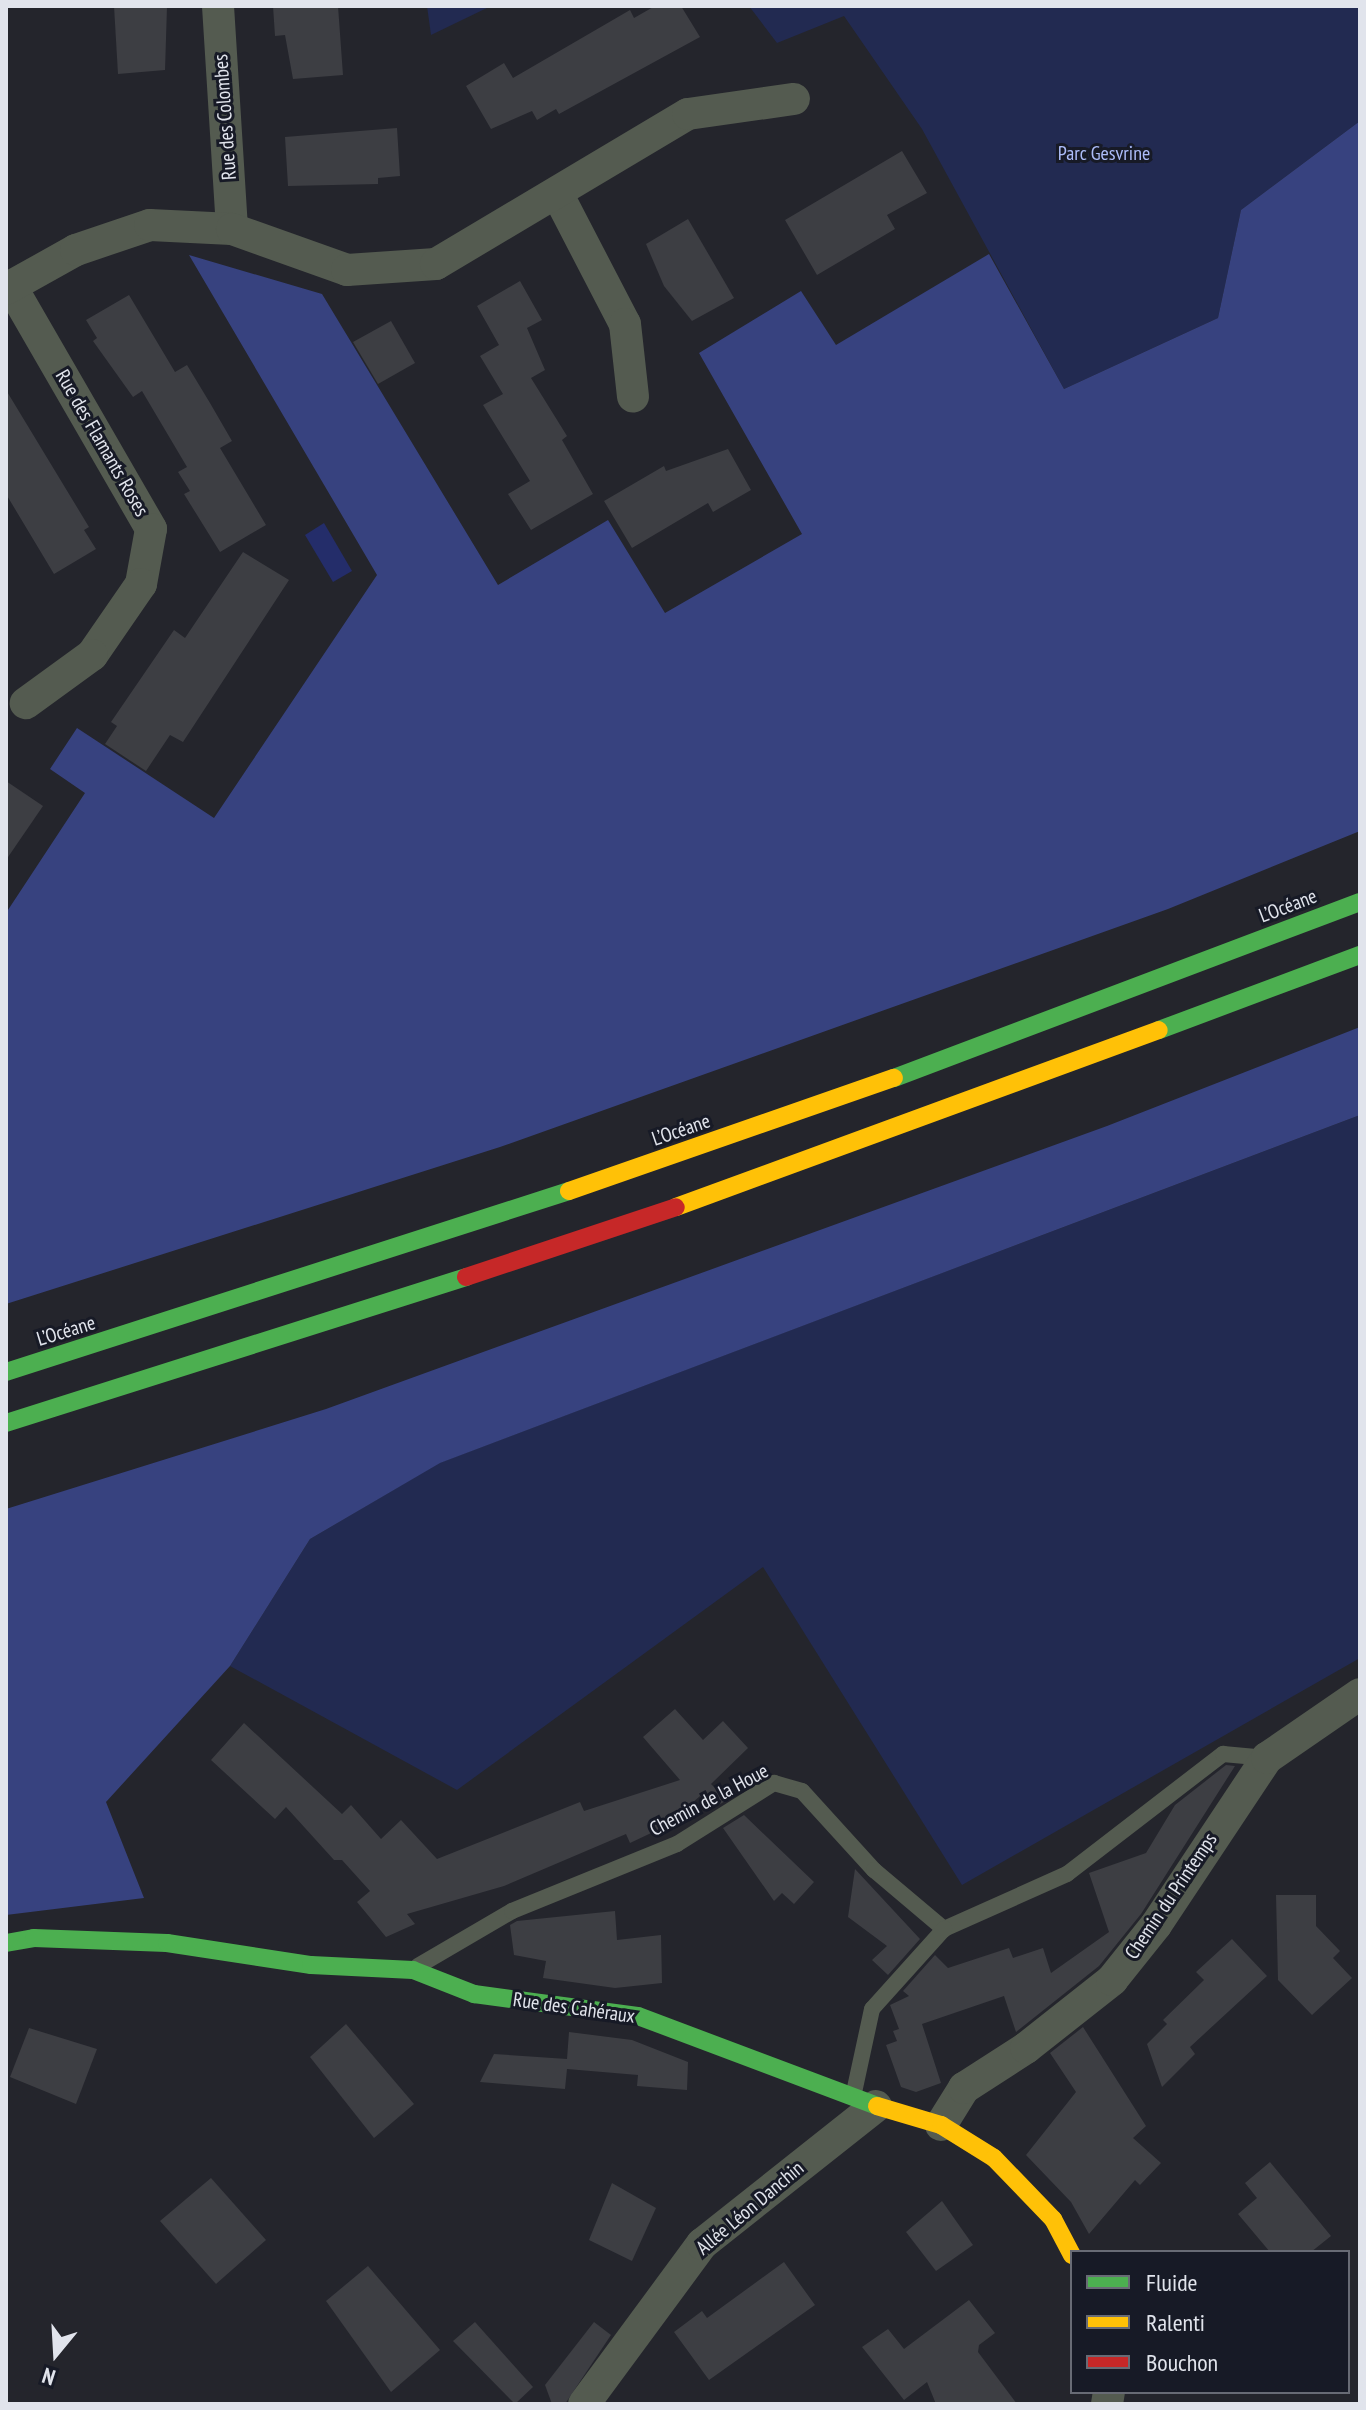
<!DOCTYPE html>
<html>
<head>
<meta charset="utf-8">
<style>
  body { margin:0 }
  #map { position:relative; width:1366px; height:2410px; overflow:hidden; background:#24252c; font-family:"PT Sans Narrow",sans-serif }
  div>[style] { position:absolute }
  .green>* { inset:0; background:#222a51 }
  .forest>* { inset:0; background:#37427f }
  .water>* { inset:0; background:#242d6a }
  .building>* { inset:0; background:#3d3e43 }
  .lane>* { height:16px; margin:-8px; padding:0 8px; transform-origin:8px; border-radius:8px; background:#545b50 }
  .street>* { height:32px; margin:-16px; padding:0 16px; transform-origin:16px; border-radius:16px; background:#545b50 }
  .fast>* { height:18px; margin:-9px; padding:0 9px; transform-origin:9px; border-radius:9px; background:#4caf50 }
  .slow>* { height:18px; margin:-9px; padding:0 9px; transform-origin:9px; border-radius:9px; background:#ffc107 }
  .jam>* { height:18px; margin:-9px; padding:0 9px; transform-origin:9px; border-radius:9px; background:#c62828 }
  span { translate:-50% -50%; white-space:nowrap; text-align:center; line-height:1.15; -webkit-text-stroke:6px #171a26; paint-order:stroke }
  .street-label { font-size:20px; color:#e1e4ec }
  .park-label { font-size:20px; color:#acbcf8 }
  .frame { position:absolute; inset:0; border:8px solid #e1e4ec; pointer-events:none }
  .legend { position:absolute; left:1070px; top:2250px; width:280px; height:144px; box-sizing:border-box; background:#171a26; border:2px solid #686b75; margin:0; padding:10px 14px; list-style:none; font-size:24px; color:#e1e4ec }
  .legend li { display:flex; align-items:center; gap:16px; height:40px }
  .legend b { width:40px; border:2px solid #686b75 }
  .north { position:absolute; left:16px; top:2314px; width:80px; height:80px; -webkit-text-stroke:6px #171a26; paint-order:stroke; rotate:198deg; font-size:22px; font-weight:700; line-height:32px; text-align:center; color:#e1e4ec }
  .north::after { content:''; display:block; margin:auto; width:28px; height:36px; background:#e1e4ec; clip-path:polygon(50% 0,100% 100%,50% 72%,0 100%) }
</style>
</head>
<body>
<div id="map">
  <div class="green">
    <div style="clip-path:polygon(427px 6px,491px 6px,431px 35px)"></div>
    <div style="clip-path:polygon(749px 6px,1360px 6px,1360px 121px,1241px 210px,1218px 318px,1064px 389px,922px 129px,844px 16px,777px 43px)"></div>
    <div style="clip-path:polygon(1360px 1115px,1360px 1658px,962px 1885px,763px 1567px,457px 1790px,230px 1666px,310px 1539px,439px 1463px)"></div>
  </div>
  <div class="forest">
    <div style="clip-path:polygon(1360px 121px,1360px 831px,1168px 909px,500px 1147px,6px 1304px,6px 913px,85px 793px,50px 769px,77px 728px,214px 818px,377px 575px,189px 255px,322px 294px,498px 585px,608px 520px,665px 613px,802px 534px,699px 353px,801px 291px,836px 345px,989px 254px,1064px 389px,1218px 318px,1241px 210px)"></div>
    <div style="clip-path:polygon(1360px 1027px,1360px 1115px,440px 1463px,310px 1539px,230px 1666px,106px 1802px,144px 1898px,6px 1915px,6px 1509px,326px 1409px,1107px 1126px)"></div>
  </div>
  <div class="water">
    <div style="clip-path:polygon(324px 523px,352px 571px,333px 582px,305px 535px)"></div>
  </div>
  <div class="building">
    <div style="clip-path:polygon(114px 6px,167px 6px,165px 70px,118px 74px)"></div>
    <div style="clip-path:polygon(273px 6px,338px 6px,343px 75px,293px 79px,285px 35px,275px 36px)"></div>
    <div style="clip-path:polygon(655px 6px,681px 6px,700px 37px,559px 114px,556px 109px,537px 120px,532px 111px,491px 129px,466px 86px,504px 63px,513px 78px,630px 10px,634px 18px)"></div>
    <div style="clip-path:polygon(397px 128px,400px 176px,378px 178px,378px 184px,288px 186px,285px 137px)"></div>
    <div style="clip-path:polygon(902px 151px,927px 193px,887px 215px,895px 229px,817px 275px,785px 220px)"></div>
    <div style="clip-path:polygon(688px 219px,734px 298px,692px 321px,664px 286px,646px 244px)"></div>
    <div style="clip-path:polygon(520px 281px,542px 320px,527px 328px,545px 370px,531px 378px,567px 436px,562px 440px,593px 494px,531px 530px,508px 494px,530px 481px,483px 405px,503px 394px,480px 356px,499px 345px,477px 306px)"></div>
    <div style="clip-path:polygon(129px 295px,175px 372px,187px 365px,210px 403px,232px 441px,220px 448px,266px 525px,220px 552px,184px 494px,190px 491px,178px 472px,187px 467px,142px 391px,133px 397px,93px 341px,97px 338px,86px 320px)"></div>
    <div style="clip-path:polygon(391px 321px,415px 363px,378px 384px,353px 342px)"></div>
    <div style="clip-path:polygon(6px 390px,89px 527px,84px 530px,96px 549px,54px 574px,6px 494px)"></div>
    <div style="clip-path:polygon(728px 449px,751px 490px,713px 512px,708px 503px,632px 548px,604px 501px,664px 466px,666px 471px)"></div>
    <div style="clip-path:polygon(243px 552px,289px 580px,183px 742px,170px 735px,146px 771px,105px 744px,117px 726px,111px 722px,174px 630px,185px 638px)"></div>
    <div style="clip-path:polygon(6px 781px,43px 806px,6px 860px)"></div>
    <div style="clip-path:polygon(675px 1709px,703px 1740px,723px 1721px,748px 1748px,711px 1784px,727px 1800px,710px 1810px,700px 1796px,666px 1826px,630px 1843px,626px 1834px,504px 1886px,407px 1914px,415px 1924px,386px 1937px,357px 1902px,370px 1891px,342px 1860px,334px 1860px,286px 1807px,275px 1819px,211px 1760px,244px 1723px,342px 1814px,351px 1805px,381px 1839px,401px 1820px,437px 1859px,580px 1802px,584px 1811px,680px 1780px,643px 1737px)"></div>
    <div style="clip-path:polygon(1226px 1765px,1235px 1766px,1141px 1914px,1099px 1966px,1016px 2032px,1004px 1996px,922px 2024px,941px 2083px,916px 2092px,901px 2087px,886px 2045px,897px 2041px,893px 2031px,899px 2029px,890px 2005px,909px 1996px,903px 1991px,935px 1955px,948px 1968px,1009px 1948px,1013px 1958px,1043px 1948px,1051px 1973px,1109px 1932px,1089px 1873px,1146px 1853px,1175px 1805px)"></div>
    <div style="clip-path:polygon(744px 1815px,814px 1882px,794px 1904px,782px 1893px,774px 1901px,723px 1828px)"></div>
    <div style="clip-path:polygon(855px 1869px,920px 1939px,888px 1975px,872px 1960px,887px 1946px,848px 1917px)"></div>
    <div style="clip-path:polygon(1276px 1895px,1316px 1895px,1316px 1926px,1340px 1951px,1333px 1958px,1352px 1978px,1312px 2015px,1278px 1980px)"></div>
    <div style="clip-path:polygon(615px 1911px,617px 1940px,661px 1935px,662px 1983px,615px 1988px,543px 1978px,546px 1961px,514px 1955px,510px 1925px,517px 1921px)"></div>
    <div style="clip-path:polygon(1232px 1939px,1267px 1976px,1190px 2047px,1195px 2054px,1162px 2087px,1147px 2044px,1167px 2024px,1163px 2020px,1204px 1980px,1196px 1972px)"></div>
    <div style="clip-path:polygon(346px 2024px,414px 2104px,374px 2138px,310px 2057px)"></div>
    <div style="clip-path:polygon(1083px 2027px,1146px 2126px,1133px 2138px,1161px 2163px,1140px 2185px,1135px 2180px,1089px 2234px,1071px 2202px,1026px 2155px,1076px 2092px,1050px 2053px)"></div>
    <div style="clip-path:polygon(29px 2028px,97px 2049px,76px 2104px,10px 2077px)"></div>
    <div style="clip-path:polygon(569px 2032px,632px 2040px,688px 2062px,687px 2090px,637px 2086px,638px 2075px,567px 2069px,565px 2089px,480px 2082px,494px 2054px,567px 2059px)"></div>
    <div style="clip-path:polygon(1270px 2162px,1331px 2236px,1311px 2252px,1270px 2252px,1238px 2214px,1257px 2198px,1245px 2183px)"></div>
    <div style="clip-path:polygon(211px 2178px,266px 2240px,216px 2284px,160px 2221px)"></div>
    <div style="clip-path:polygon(612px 2183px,656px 2208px,632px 2261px,589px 2240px)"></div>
    <div style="clip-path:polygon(942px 2201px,973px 2245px,936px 2271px,906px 2232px)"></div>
    <div style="clip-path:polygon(784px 2262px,815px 2305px,709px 2380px,674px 2332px,702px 2311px,707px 2318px)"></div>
    <div style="clip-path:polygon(368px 2266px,440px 2350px,391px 2392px,326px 2301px)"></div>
    <div style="clip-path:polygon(969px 2300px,995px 2333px,979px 2345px,978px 2352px,1017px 2404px,936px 2404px,927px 2382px,904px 2400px,862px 2347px,888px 2329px,904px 2349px)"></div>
    <div style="clip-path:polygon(475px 2322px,533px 2387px,515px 2404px,453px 2341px)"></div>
    <div style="clip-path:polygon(594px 2322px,611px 2335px,565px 2404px,552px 2404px,545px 2385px)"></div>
  </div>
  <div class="lane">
    <div style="left:418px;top:1966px;width:109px;rotate:-30.3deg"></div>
    <div style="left:512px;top:1911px;width:178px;rotate:-22.1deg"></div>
    <div style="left:677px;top:1844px;width:115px;rotate:-32.2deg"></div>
    <div style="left:774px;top:1783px;width:29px;rotate:16deg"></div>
    <div style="left:802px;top:1791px;width:107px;rotate:47.7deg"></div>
    <div style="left:874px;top:1870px;width:92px;rotate:40.1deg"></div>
    <div style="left:944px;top:1929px;width:135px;rotate:-24.1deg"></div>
    <div style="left:1067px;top:1874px;width:197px;rotate:-37.6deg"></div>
    <div style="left:1223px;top:1754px;width:44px;rotate:5.2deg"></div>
    <div style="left:853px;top:2097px;width:90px;rotate:-77.8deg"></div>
    <div style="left:872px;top:2009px;width:108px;rotate:-48deg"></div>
  </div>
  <div class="street">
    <div style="left:218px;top:6px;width:223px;rotate:86.4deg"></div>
    <div style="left:558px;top:195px;width:145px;rotate:62.6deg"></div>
    <div style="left:625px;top:324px;width:73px;rotate:83.7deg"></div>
    <div style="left:12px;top:288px;width:278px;rotate:60deg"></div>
    <div style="left:151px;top:529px;width:56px;rotate:100.3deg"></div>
    <div style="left:141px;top:584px;width:86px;rotate:124.6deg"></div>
    <div style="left:92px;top:655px;width:82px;rotate:144deg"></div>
    <div style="left:6px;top:289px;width:80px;rotate:-29.1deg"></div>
    <div style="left:76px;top:250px;width:78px;rotate:-18.7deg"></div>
    <div style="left:150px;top:225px;width:82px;rotate:2.8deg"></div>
    <div style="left:232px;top:229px;width:122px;rotate:19.6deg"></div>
    <div style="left:347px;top:270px;width:89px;rotate:-3.9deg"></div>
    <div style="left:436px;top:264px;width:293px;rotate:-30.8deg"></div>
    <div style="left:688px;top:114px;width:107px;rotate:-8.1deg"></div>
    <div style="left:941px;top:2125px;width:44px;rotate:-58.1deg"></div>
    <div style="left:964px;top:2088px;width:74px;rotate:-32.8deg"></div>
    <div style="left:1026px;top:2048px;width:110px;rotate:-38.3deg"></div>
    <div style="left:1112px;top:1980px;width:70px;rotate:-51.3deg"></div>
    <div style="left:1156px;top:1925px;width:201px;rotate:-56.4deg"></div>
    <div style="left:1267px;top:1758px;width:113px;rotate:-34.5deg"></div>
    <div style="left:584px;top:2404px;width:199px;rotate:-53.6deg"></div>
    <div style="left:702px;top:2244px;width:222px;rotate:-38.4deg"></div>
    <div style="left:1107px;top:2404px;width:12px;rotate:-81deg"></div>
  </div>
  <div class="fast">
    <div style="left:1159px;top:1030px;width:215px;rotate:-20.5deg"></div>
    <div style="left:894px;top:1078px;width:498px;rotate:-20.7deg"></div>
    <div style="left:6px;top:1372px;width:591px;rotate:-17.82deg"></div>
    <div style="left:6px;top:1423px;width:483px;rotate:-17.6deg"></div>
    <div style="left:6px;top:1943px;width:28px;rotate:-10deg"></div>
    <div style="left:34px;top:1938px;width:133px;rotate:2.2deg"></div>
    <div style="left:167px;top:1943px;width:146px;rotate:8.7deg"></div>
    <div style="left:311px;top:1965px;width:102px;rotate:2.8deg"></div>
    <div style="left:413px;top:1970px;width:66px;rotate:21.5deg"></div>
    <div style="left:474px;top:1994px;width:165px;rotate:7.6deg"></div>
    <div style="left:638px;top:2016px;width:255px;rotate:20.6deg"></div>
  </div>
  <div class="slow">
    <div style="left:569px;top:1191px;width:344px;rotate:-19.2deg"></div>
    <div style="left:676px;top:1207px;width:514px;rotate:-20.13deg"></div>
    <div style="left:877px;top:2106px;width:67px;rotate:16.5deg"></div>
    <div style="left:941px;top:2125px;width:62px;rotate:31.9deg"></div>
    <div style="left:994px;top:2158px;width:85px;rotate:46deg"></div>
    <div style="left:1053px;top:2219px;width:41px;rotate:62.2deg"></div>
  </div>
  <div class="jam">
    <div style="left:466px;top:1277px;width:221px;rotate:-18.4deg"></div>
  </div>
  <div class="street-label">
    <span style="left:225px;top:117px;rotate:-94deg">Rue des Colombes</span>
    <span style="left:102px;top:443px;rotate:60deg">Rue des Flamants Roses</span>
    <span style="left:1288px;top:906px;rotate:-21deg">L’Océane</span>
    <span style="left:681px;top:1130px;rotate:-19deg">L’Océane</span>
    <span style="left:66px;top:1331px;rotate:-17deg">L’Océane</span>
    <span style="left:709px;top:1800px;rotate:-28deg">Chemin de la Houe</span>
    <span style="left:1171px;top:1896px;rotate:-56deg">Chemin du Printemps</span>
    <span style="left:574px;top:2008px;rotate:8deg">Rue des Cahéraux</span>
    <span style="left:750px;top:2208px;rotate:-40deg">Allée Léon Danchin</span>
  </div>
  <div class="park-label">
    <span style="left:1104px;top:153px">Parc Gesvrine</span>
  </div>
  <div class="frame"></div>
  <ul class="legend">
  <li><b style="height:10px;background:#4caf50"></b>Fluide</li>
  <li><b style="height:10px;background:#ffc107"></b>Ralenti</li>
  <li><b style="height:10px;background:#c62828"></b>Bouchon</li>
  </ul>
  <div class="north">N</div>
</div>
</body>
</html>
